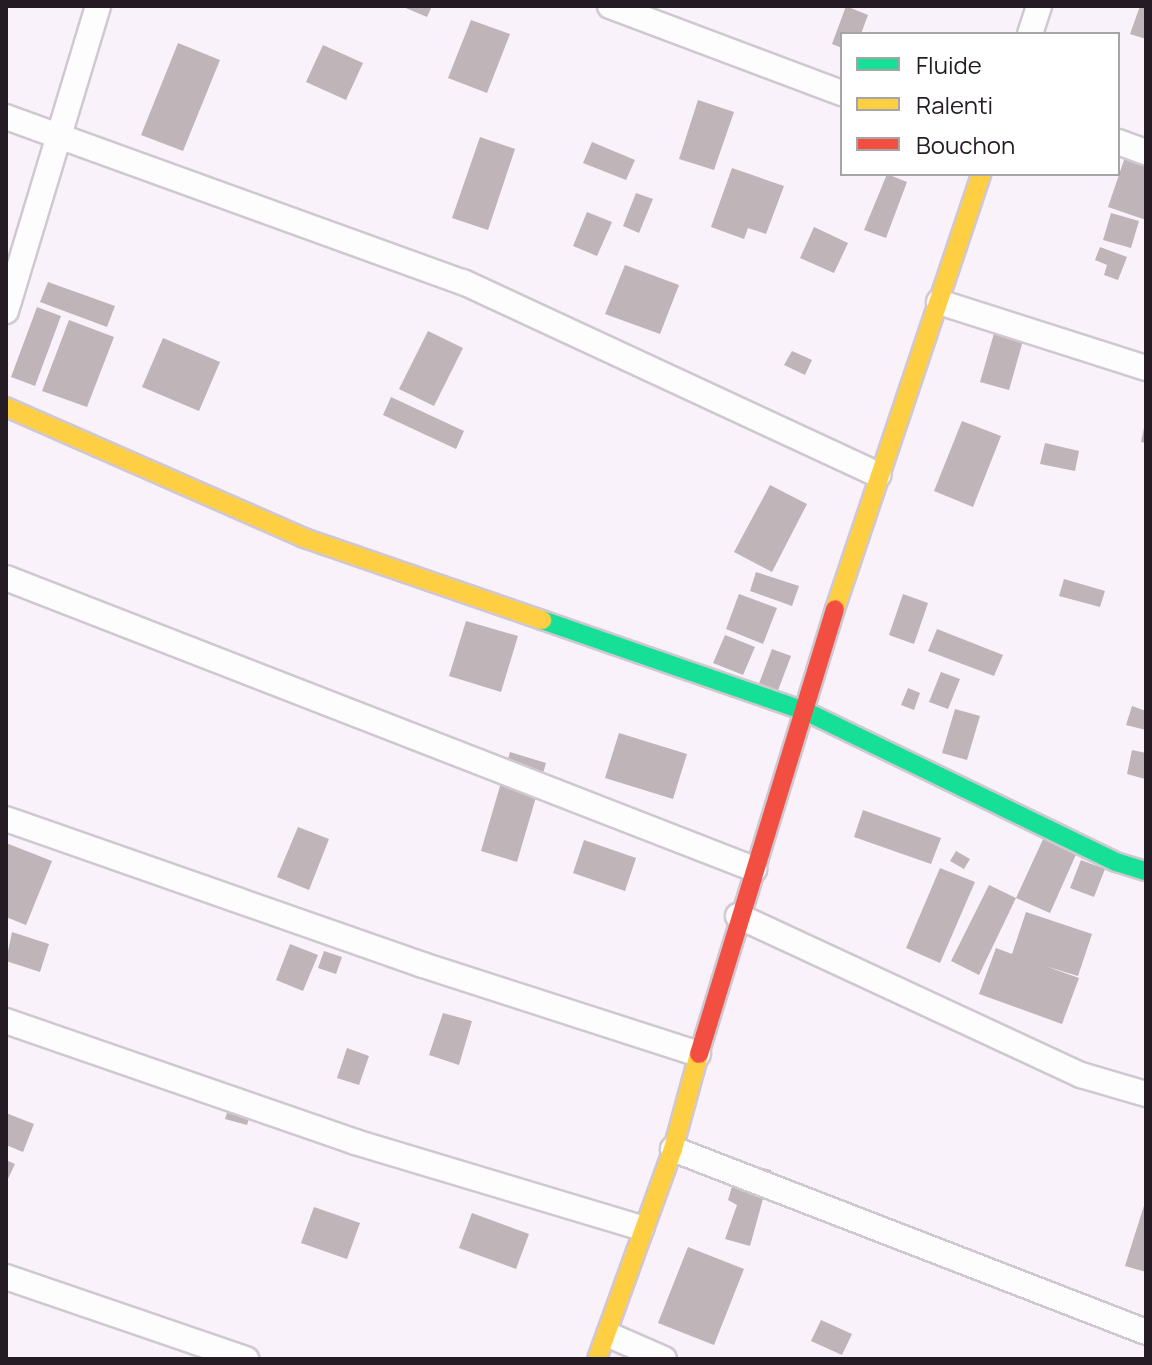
<!DOCTYPE html>
<html>
<head>
<meta charset="utf-8">
<style>
  body { margin:0 }
  #map { position:relative; width:1152px; height:1365px; overflow:hidden; background:#faf2fa; font-family:Manrope,sans-serif }
  div>[style] { position:absolute }
  .building>* { inset:0; background:#bfb4b7 }
  .roads { filter:drop-shadow(2px 0 #d0c8d1) drop-shadow(-2px 0 #d0c8d1) drop-shadow(0 2px #d0c8d1) drop-shadow(0 -2px #d0c8d1) }
  .street>* { height:24px; margin:-12px; padding:0 12px; transform-origin:12px; border-radius:12px; background:#fefdfe }
  .fast>* { height:18px; margin:-9px; padding:0 9px; transform-origin:9px; border-radius:9px; background:#16e098 }
  .slow>* { height:18px; margin:-9px; padding:0 9px; transform-origin:9px; border-radius:9px; background:#ffcf43 }
  .jam>* { height:18px; margin:-9px; padding:0 9px; transform-origin:9px; border-radius:9px; background:#f24e42 }
  span { translate:-50% -50%; white-space:nowrap; text-align:center; line-height:1.15; -webkit-text-stroke:6px #fff; paint-order:stroke }
  .frame { position:absolute; inset:0; border:8px solid #241b25; pointer-events:none }
  .legend { position:absolute; left:840px; top:32px; width:280px; height:144px; box-sizing:border-box; background:#fff; border:2px solid #a7a4a8; margin:0; padding:10px 14px; list-style:none; font-size:24px; color:#241b25 }
  .legend li { display:flex; align-items:center; gap:16px; height:40px }
  .legend b { width:40px; border:2px solid #a7a4a8 }
</style>
</head>
<body>
<div id="map">
  <div class="building">
    <div style="clip-path:polygon(401px 6px,432px 6px,427px 17px)"></div>
    <div style="clip-path:polygon(846px 6px,868px 15px,861px 34px,842px 34px,842px 48px,832px 44px)"></div>
    <div style="clip-path:polygon(1140px 6px,1146px 6px,1146px 39px,1130px 34px)"></div>
    <div style="clip-path:polygon(471px 20px,510px 34px,487px 93px,448px 78px)"></div>
    <div style="clip-path:polygon(178px 43px,220px 60px,183px 151px,141px 135px)"></div>
    <div style="clip-path:polygon(323px 45px,363px 63px,346px 100px,306px 82px)"></div>
    <div style="clip-path:polygon(698px 100px,734px 112px,714px 170px,679px 159px)"></div>
    <div style="clip-path:polygon(480px 137px,515px 149px,488px 230px,452px 218px)"></div>
    <div style="clip-path:polygon(592px 142px,635px 160px,626px 180px,583px 163px)"></div>
    <div style="clip-path:polygon(1125px 157px,1146px 164px,1146px 220px,1108px 207px)"></div>
    <div style="clip-path:polygon(732px 168px,784px 186px,766px 234px,748px 228px,744px 239px,711px 227px)"></div>
    <div style="clip-path:polygon(887px 174px,907px 182px,886px 238px,864px 230px)"></div>
    <div style="clip-path:polygon(636px 193px,653px 199px,639px 233px,623px 226px)"></div>
    <div style="clip-path:polygon(587px 212px,612px 222px,597px 256px,573px 246px)"></div>
    <div style="clip-path:polygon(1111px 213px,1139px 221px,1131px 248px,1103px 240px)"></div>
    <div style="clip-path:polygon(814px 227px,848px 243px,834px 273px,800px 258px)"></div>
    <div style="clip-path:polygon(1100px 247px,1127px 257px,1118px 280px,1104px 275px,1107px 265px,1095px 260px)"></div>
    <div style="clip-path:polygon(625px 265px,679px 285px,660px 334px,605px 314px)"></div>
    <div style="clip-path:polygon(48px 282px,115px 306px,107px 327px,40px 302px)"></div>
    <div style="clip-path:polygon(37px 307px,61px 316px,35px 386px,11px 377px)"></div>
    <div style="clip-path:polygon(69px 320px,114px 337px,87px 407px,42px 391px)"></div>
    <div style="clip-path:polygon(995px 330px,1024px 337px,1009px 390px,980px 382px)"></div>
    <div style="clip-path:polygon(428px 331px,463px 348px,434px 406px,399px 389px)"></div>
    <div style="clip-path:polygon(163px 338px,220px 362px,199px 411px,142px 387px)"></div>
    <div style="clip-path:polygon(792px 351px,812px 360px,805px 375px,784px 365px)"></div>
    <div style="clip-path:polygon(391px 397px,464px 431px,456px 449px,383px 415px)"></div>
    <div style="clip-path:polygon(962px 421px,1001px 436px,973px 507px,934px 491px)"></div>
    <div style="clip-path:polygon(1145px 423px,1146px 423px,1146px 443px,1141px 442px)"></div>
    <div style="clip-path:polygon(1045px 443px,1079px 451px,1075px 471px,1040px 464px)"></div>
    <div style="clip-path:polygon(770px 485px,807px 504px,772px 572px,734px 552px)"></div>
    <div style="clip-path:polygon(756px 572px,799px 586px,792px 606px,750px 591px)"></div>
    <div style="clip-path:polygon(1064px 579px,1105px 591px,1100px 607px,1059px 596px)"></div>
    <div style="clip-path:polygon(739px 594px,777px 608px,763px 644px,726px 629px)"></div>
    <div style="clip-path:polygon(903px 594px,928px 603px,914px 644px,889px 635px)"></div>
    <div style="clip-path:polygon(466px 621px,518px 636px,501px 692px,449px 676px)"></div>
    <div style="clip-path:polygon(937px 629px,1003px 655px,994px 676px,928px 651px)"></div>
    <div style="clip-path:polygon(725px 635px,755px 647px,743px 675px,713px 663px)"></div>
    <div style="clip-path:polygon(772px 649px,791px 656px,774px 701px,755px 694px)"></div>
    <div style="clip-path:polygon(941px 672px,960px 679px,948px 709px,929px 702px)"></div>
    <div style="clip-path:polygon(908px 688px,920px 693px,914px 710px,901px 705px)"></div>
    <div style="clip-path:polygon(1132px 706px,1146px 711px,1146px 730px,1126px 725px)"></div>
    <div style="clip-path:polygon(955px 709px,980px 716px,967px 760px,942px 753px)"></div>
    <div style="clip-path:polygon(619px 733px,687px 754px,673px 799px,605px 778px)"></div>
    <div style="clip-path:polygon(1132px 750px,1146px 753px,1145px 779px,1127px 774px)"></div>
    <div style="clip-path:polygon(510px 752px,546px 763px,517px 862px,481px 851px)"></div>
    <div style="clip-path:polygon(863px 810px,941px 838px,931px 864px,854px 837px)"></div>
    <div style="clip-path:polygon(298px 827px,329px 839px,309px 890px,277px 877px)"></div>
    <div style="clip-path:polygon(1045px 835px,1078px 850px,1050px 913px,1016px 898px)"></div>
    <div style="clip-path:polygon(584px 840px,636px 858px,625px 891px,573px 873px)"></div>
    <div style="clip-path:polygon(6px 843px,52px 861px,26px 925px,6px 917px)"></div>
    <div style="clip-path:polygon(956px 851px,970px 859px,964px 869px,950px 861px)"></div>
    <div style="clip-path:polygon(1081px 860px,1105px 869px,1094px 897px,1070px 888px)"></div>
    <div style="clip-path:polygon(940px 868px,975px 882px,940px 963px,906px 948px)"></div>
    <div style="clip-path:polygon(989px 885px,1016px 898px,979px 975px,951px 961px)"></div>
    <div style="clip-path:polygon(1026px 912px,1092px 934px,1078px 976px,1045px 966px,1079px 978px,1062px 1024px,979px 994px,996px 948px,1012px 954px)"></div>
    <div style="clip-path:polygon(12px 932px,49px 944px,40px 972px,6px 961px)"></div>
    <div style="clip-path:polygon(290px 944px,318px 955px,303px 991px,276px 980px)"></div>
    <div style="clip-path:polygon(324px 951px,342px 957px,336px 974px,318px 968px)"></div>
    <div style="clip-path:polygon(443px 1013px,472px 1021px,459px 1065px,429px 1055px)"></div>
    <div style="clip-path:polygon(347px 1048px,369px 1056px,359px 1085px,337px 1078px)"></div>
    <div style="clip-path:polygon(230px 1103px,252px 1109px,247px 1125px,225px 1119px)"></div>
    <div style="clip-path:polygon(6px 1113px,34px 1124px,23px 1152px,6px 1145px)"></div>
    <div style="clip-path:polygon(6px 1160px,15px 1164px,6px 1183px)"></div>
    <div style="clip-path:polygon(739px 1162px,771px 1170px,750px 1246px,725px 1239px,737px 1205px,728px 1200px)"></div>
    <div style="clip-path:polygon(1146px 1199px,1146px 1272px,1125px 1266px)"></div>
    <div style="clip-path:polygon(314px 1207px,360px 1223px,347px 1259px,301px 1243px)"></div>
    <div style="clip-path:polygon(472px 1213px,529px 1234px,516px 1269px,459px 1248px)"></div>
    <div style="clip-path:polygon(688px 1247px,744px 1269px,714px 1345px,658px 1323px)"></div>
    <div style="clip-path:polygon(821px 1320px,852px 1334px,842px 1355px,811px 1341px)"></div>
  </div>
  <div class="roads">
    <div class="street">
      <div style="left:610px;top:6px;width:248px;rotate:20.6deg"></div>
      <div style="left:1030px;top:34px;width:29px;rotate:-72deg"></div>
      <div style="left:6px;top:117px;width:486px;rotate:19.9deg"></div>
      <div style="left:463px;top:282px;width:458px;rotate:24.9deg"></div>
      <div style="left:1118px;top:142px;width:30px;rotate:20deg"></div>
      <div style="left:939px;top:302px;width:217px;rotate:17.7deg"></div>
      <div style="left:6px;top:311px;width:319px;rotate:-73.2deg"></div>
      <div style="left:6px;top:578px;width:803px;rotate:21.26deg"></div>
      <div style="left:6px;top:819px;width:442px;rotate:19.3deg"></div>
      <div style="left:423px;top:965px;width:289px;rotate:17.9deg"></div>
      <div style="left:738px;top:916px;width:378px;rotate:24.9deg"></div>
      <div style="left:1081px;top:1075px;width:68px;rotate:16.3deg"></div>
      <div style="left:6px;top:1021px;width:369px;rotate:19.1deg"></div>
      <div style="left:355px;top:1142px;width:299px;rotate:16.7deg"></div>
      <div style="left:673px;top:1149px;width:507px;rotate:21.15deg"></div>
      <div style="left:6px;top:1277px;width:254px;rotate:18.9deg"></div>
      <div style="left:609px;top:1335px;width:60px;rotate:23.6deg"></div>
    </div>
    <div class="fast">
      <div style="left:542px;top:620px;width:278px;rotate:19.1deg"></div>
      <div style="left:805px;top:711px;width:346px;rotate:25.9deg"></div>
      <div style="left:1116px;top:862px;width:31px;rotate:17deg"></div>
    </div>
    <div class="slow">
      <div style="left:6px;top:407px;width:326px;rotate:23.7deg"></div>
      <div style="left:304px;top:538px;width:252px;rotate:19deg"></div>
      <div style="left:835px;top:609px;width:459px;rotate:-71.4deg"></div>
      <div style="left:597px;top:1359px;width:223px;rotate:-70.1deg"></div>
      <div style="left:673px;top:1149px;width:98px;rotate:-74.7deg"></div>
    </div>
    <div class="jam">
      <div style="left:699px;top:1054px;width:465px;rotate:-73deg"></div>
    </div>
  </div>
  <div class="frame"></div>
  <ul class="legend">
  <li><b style="height:10px;background:#16e098"></b>Fluide</li>
  <li><b style="height:10px;background:#ffcf43"></b>Ralenti</li>
  <li><b style="height:10px;background:#f24e42"></b>Bouchon</li>
  </ul>
</div>
</body>
</html>
